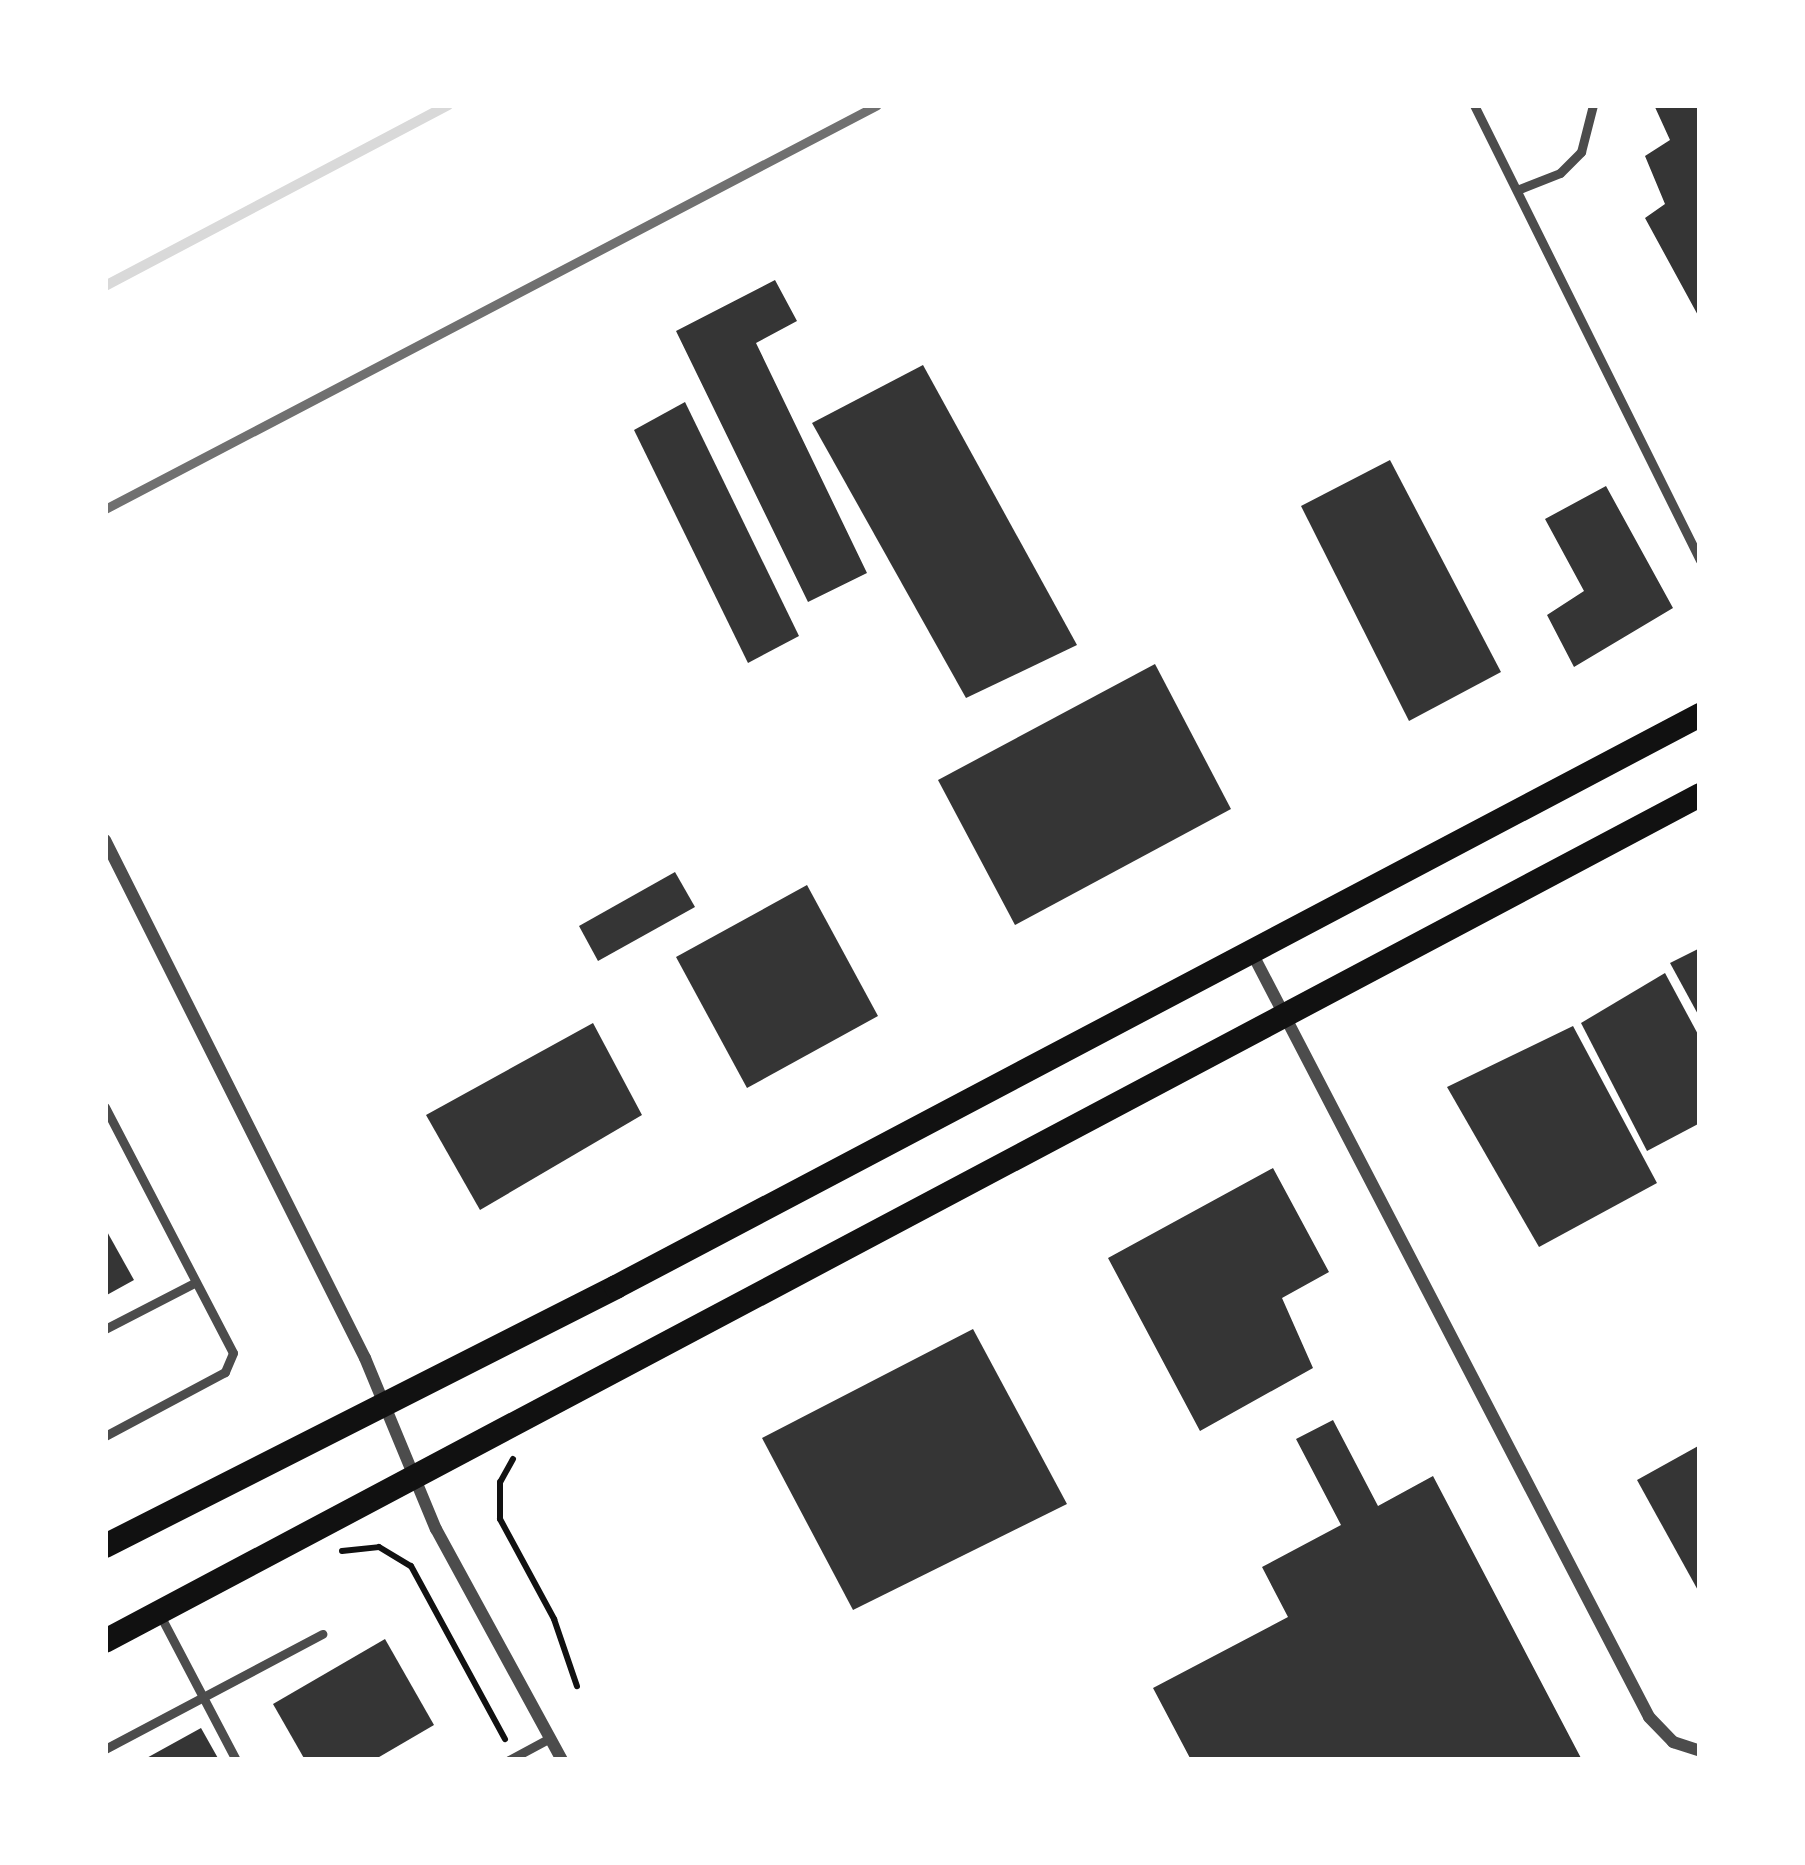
<!DOCTYPE html>
<html>
<head>
<meta charset="utf-8">
<style>
  body { margin:0 }
  #map { position:relative; width:1805px; height:1865px; overflow:hidden; background:#fff; font-family:"IBM Plex Serif",serif }
  div>[style] { position:absolute }
  .stream>* { height:10px; margin:-5px; padding:0 5px; transform-origin:5px; border-radius:5px; background:#d9d9d9 }
  .building>* { inset:0; background:#353535 }
  .path>* { height:6px; margin:-3px; padding:0 3px; transform-origin:3px; border-radius:3px; background:#111 }
  .service>* { height:9px; margin:-4.5px; padding:0 4.5px; transform-origin:4.5px; border-radius:4.5px; background:#4c4c4c }
  .minor>* { height:12px; margin:-6px; padding:0 6px; transform-origin:6px; border-radius:6px; background:#4c4c4c }
  .secondary>* { height:24px; margin:-12px; padding:0 12px; transform-origin:12px; border-radius:12px; background:#111 }
  .rail>* { height:9px; margin:-4.5px; padding:0 4.5px; transform-origin:4.5px; border-radius:4.5px; background:#707070 }
  span { translate:-50% -50%; white-space:nowrap; text-align:center; line-height:1.15; -webkit-text-stroke:12px #fff; paint-order:stroke }
  .frame { position:absolute; inset:0; border:108px solid #fff; pointer-events:none }
</style>
</head>
<body>
<div id="map">
  <div class="stream">
    <div style="left:105px;top:286px;width:388px;rotate:-27.8deg"></div>
  </div>
  <div class="building">
    <div style="clip-path:polygon(1654px 105px,1700px 105px,1700px 319px,1645px 218px,1665px 204px,1645px 156px,1670px 140px)"></div>
    <div style="clip-path:polygon(775px 280px,797px 321px,756px 343px,867px 573px,808px 602px,676px 331px)"></div>
    <div style="clip-path:polygon(923px 365px,1077px 645px,966px 698px,812px 423px)"></div>
    <div style="clip-path:polygon(685px 402px,799px 636px,748px 663px,634px 430px)"></div>
    <div style="clip-path:polygon(1390px 460px,1501px 672px,1409px 721px,1301px 506px)"></div>
    <div style="clip-path:polygon(1606px 486px,1673px 608px,1574px 667px,1547px 615px,1584px 591px,1545px 519px)"></div>
    <div style="clip-path:polygon(1155px 664px,1231px 809px,1015px 925px,938px 780px)"></div>
    <div style="clip-path:polygon(675px 872px,695px 907px,598px 961px,579px 926px)"></div>
    <div style="clip-path:polygon(807px 885px,878px 1016px,747px 1088px,676px 957px)"></div>
    <div style="clip-path:polygon(1700px 948px,1700px 1018px,1670px 963px)"></div>
    <div style="clip-path:polygon(1665px 973px,1700px 1038px,1700px 1123px,1647px 1151px,1581px 1023px)"></div>
    <div style="clip-path:polygon(593px 1023px,642px 1115px,480px 1210px,426px 1115px)"></div>
    <div style="clip-path:polygon(1573px 1026px,1657px 1183px,1539px 1247px,1447px 1087px)"></div>
    <div style="clip-path:polygon(1273px 1168px,1329px 1272px,1282px 1298px,1313px 1368px,1200px 1431px,1108px 1258px)"></div>
    <div style="clip-path:polygon(105px 1228px,134px 1280px,105px 1296px)"></div>
    <div style="clip-path:polygon(973px 1329px,1067px 1504px,853px 1610px,762px 1438px)"></div>
    <div style="clip-path:polygon(1333px 1420px,1378px 1506px,1433px 1476px,1582px 1760px,1191px 1760px,1153px 1688px,1288px 1617px,1262px 1567px,1341px 1525px,1296px 1439px)"></div>
    <div style="clip-path:polygon(1700px 1445px,1700px 1594px,1637px 1480px)"></div>
    <div style="clip-path:polygon(385px 1639px,434px 1725px,374px 1760px,305px 1760px,273px 1704px)"></div>
    <div style="clip-path:polygon(201px 1728px,219px 1760px,143px 1760px)"></div>
  </div>
  <div class="path">
    <div style="left:513px;top:1459px;width:26px;rotate:119deg"></div>
    <div style="left:500px;top:1482px;width:37px;rotate:90deg"></div>
    <div style="left:500px;top:1519px;width:114px;rotate:61.6deg"></div>
    <div style="left:554px;top:1619px;width:71px;rotate:71.1deg"></div>
    <div style="left:342px;top:1551px;width:37px;rotate:-6deg"></div>
    <div style="left:379px;top:1547px;width:37px;rotate:31deg"></div>
    <div style="left:411px;top:1566px;width:197px;rotate:61.5deg"></div>
  </div>
  <div class="service">
    <div style="left:1474px;top:105px;width:508px;rotate:63.59deg"></div>
    <div style="left:1517px;top:190px;width:46px;rotate:-21.6deg"></div>
    <div style="left:1560px;top:173px;width:30px;rotate:-45deg"></div>
    <div style="left:1581px;top:152px;width:49px;rotate:-75.7deg"></div>
    <div style="left:105px;top:1107px;width:277px;rotate:62.5deg"></div>
    <div style="left:233px;top:1353px;width:21px;rotate:113deg"></div>
    <div style="left:225px;top:1372px;width:136px;rotate:151.9deg"></div>
    <div style="left:105px;top:1329px;width:102px;rotate:-27.3deg"></div>
    <div style="left:161px;top:1617px;width:161px;rotate:62.3deg"></div>
    <div style="left:105px;top:1749px;width:246px;rotate:-27.9deg"></div>
    <div style="left:509px;top:1760px;width:47px;rotate:-28.2deg"></div>
  </div>
  <div class="minor">
    <div style="left:105px;top:840px;width:580px;rotate:63.35deg"></div>
    <div style="left:365px;top:1358px;width:185px;rotate:67.5deg"></div>
    <div style="left:436px;top:1529px;width:263px;rotate:61.4deg"></div>
    <div style="left:1251px;top:951px;width:863px;rotate:62.54deg"></div>
    <div style="left:1649px;top:1717px;width:35px;rotate:46deg"></div>
    <div style="left:1673px;top:1742px;width:28px;rotate:18deg"></div>
  </div>
  <div class="secondary">
    <div style="left:105px;top:1546px;width:573px;rotate:-26.88deg"></div>
    <div style="left:616px;top:1287px;width:1226px;rotate:-27.82deg"></div>
    <div style="left:105px;top:1641px;width:1805px;rotate:-27.94deg"></div>
  </div>
  <div class="rail">
    <div style="left:105px;top:509px;width:871px;rotate:-27.62deg"></div>
  </div>
  <div class="frame"></div>
</div>
</body>
</html>
